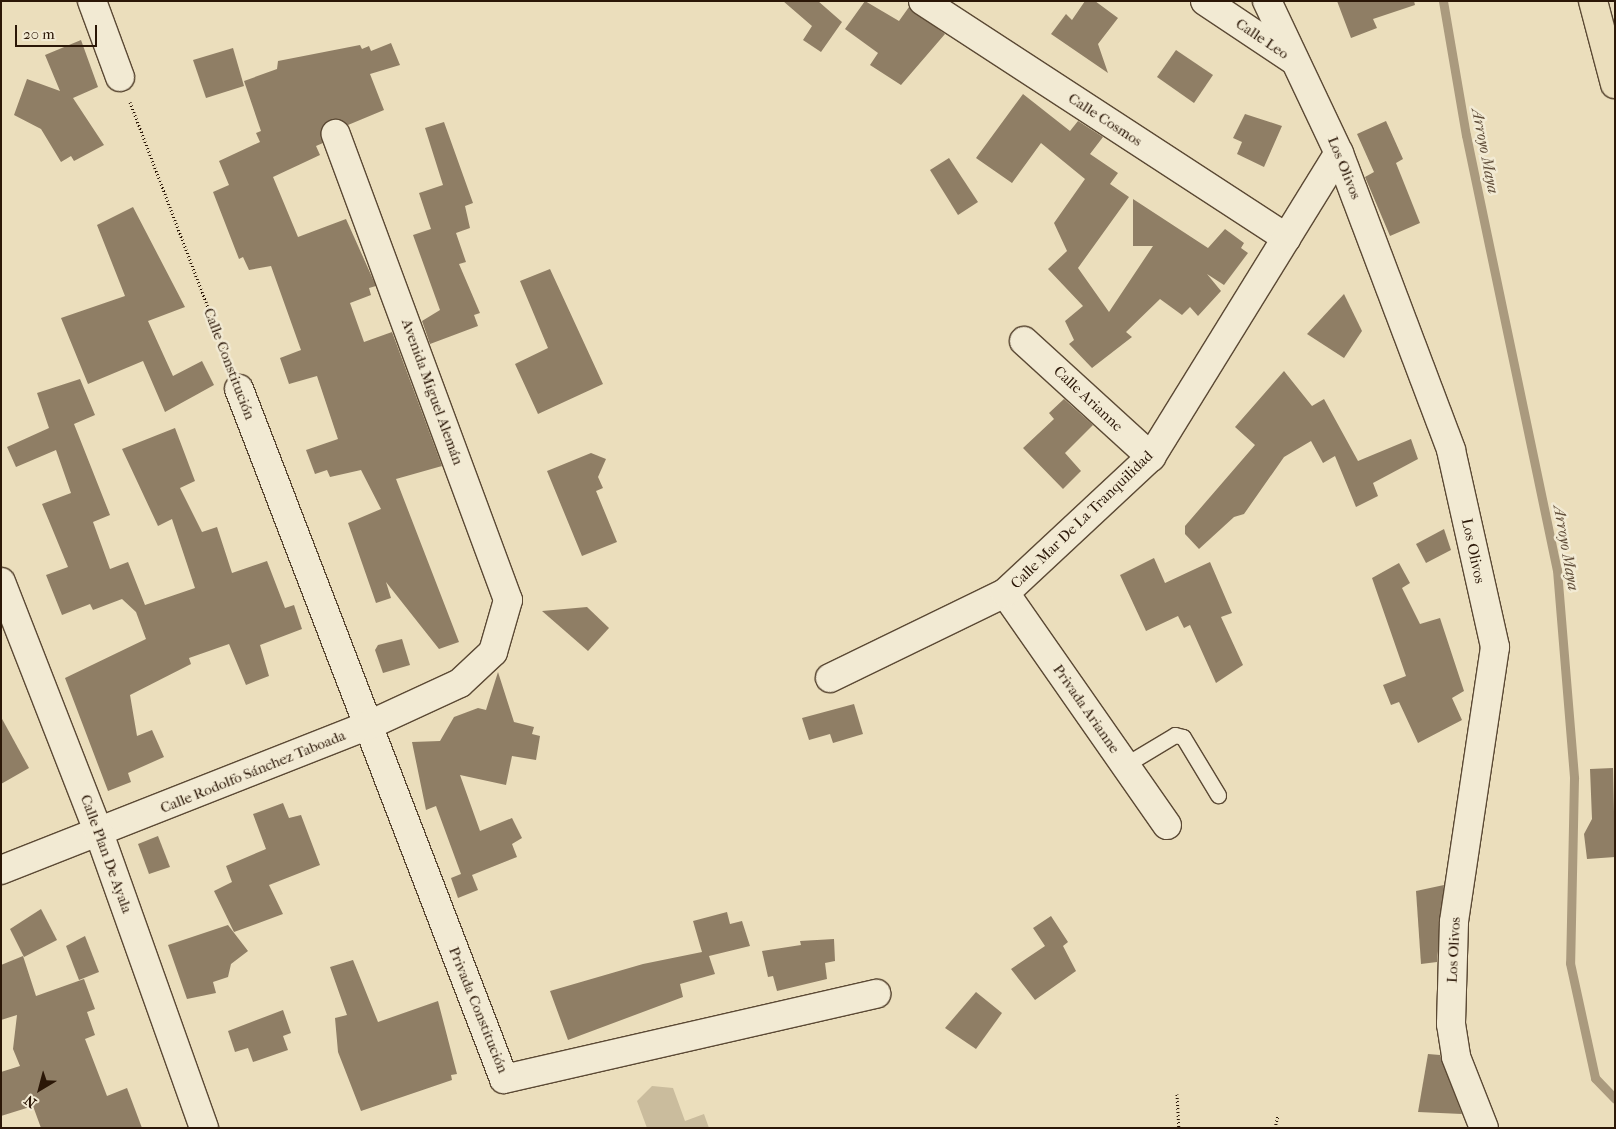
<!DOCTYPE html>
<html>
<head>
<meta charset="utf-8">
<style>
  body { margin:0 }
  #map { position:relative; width:1616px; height:1129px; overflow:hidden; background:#ebdebc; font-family:"IM FELL French Canon",serif }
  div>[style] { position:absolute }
  .green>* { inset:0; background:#cabc9d }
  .stream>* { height:9px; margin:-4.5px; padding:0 4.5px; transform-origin:4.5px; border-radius:4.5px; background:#aa9a7e }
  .building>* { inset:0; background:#8f7e65 }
  .path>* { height:3px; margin-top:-1.5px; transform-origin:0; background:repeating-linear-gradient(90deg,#2b1707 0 1px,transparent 0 3.5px) }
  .roads { filter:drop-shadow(1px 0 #5b4934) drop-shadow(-1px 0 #5b4934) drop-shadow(0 1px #5b4934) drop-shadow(0 -1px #5b4934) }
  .service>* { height:15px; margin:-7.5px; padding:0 7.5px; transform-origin:7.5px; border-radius:7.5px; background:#f2ead3 }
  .minor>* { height:28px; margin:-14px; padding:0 14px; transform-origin:14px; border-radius:14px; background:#f2ead3 }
  .tertiary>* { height:28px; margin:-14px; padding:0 14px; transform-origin:14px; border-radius:14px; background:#f2ead3 }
  .trunk>* { height:28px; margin:-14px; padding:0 14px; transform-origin:14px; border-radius:14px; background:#ebdebc }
  span { translate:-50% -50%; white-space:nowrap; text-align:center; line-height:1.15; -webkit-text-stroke:5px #f2ead3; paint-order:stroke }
  .street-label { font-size:15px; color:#2b1707 }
  .water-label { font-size:16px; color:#5e4b37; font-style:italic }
  .frame { position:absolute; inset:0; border:2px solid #2b1707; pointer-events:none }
  .north { position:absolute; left:15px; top:1064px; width:50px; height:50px; -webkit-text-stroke:4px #f2ead3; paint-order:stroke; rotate:217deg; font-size:14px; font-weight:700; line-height:20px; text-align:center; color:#2b1707 }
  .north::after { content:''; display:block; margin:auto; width:18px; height:22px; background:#2b1707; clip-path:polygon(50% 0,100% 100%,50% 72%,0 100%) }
  .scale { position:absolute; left:15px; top:25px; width:82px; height:22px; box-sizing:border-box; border:2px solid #2b1707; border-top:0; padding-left:6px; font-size:15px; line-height:18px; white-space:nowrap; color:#2b1707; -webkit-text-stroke:4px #f2ead3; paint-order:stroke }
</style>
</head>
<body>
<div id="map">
  <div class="green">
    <div style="clip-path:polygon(652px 1086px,673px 1088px,685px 1121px,704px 1114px,709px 1128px,647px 1128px,637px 1101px)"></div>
  </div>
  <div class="stream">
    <div style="left:1443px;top:1px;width:136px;rotate:80.3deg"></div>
    <div style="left:1466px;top:135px;width:444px;rotate:78.2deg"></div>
    <div style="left:1557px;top:570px;width:209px;rotate:85.3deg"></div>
    <div style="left:1574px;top:778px;width:185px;rotate:91.2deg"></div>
    <div style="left:1570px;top:963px;width:118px;rotate:77.7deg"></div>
    <div style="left:1595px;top:1078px;width:29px;rotate:46deg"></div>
  </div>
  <div class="building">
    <div style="clip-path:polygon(783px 1px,818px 1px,842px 22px,821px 52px,803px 40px,812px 26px)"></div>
    <div style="clip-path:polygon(865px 1px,899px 21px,909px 7px,945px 34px,901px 85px,870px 65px,878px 53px,845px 29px)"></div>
    <div style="clip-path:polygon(1085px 1px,1095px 1px,1118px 18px,1098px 44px,1108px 73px,1051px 34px,1066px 14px,1072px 20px)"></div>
    <div style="clip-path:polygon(1337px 1px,1414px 1px,1415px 5px,1373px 19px,1377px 28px,1351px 38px)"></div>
    <div style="clip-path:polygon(81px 40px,98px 87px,73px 98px,104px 145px,74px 161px,71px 156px,61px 162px,41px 129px,14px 115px,27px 79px,60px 91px,45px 55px)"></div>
    <div style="clip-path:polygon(391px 43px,400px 65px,370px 74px,384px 110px,348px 125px,330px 120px,321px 131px,323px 143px,316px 146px,320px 155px,273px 177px,298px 237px,346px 219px,376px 286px,369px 288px,371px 295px,350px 303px,364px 342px,392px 332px,442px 466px,396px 479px,459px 642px,439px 649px,386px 582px,391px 598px,376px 603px,348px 523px,381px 509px,361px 470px,330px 477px,327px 470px,315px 474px,306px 450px,338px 439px,317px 376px,289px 384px,280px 358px,301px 350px,271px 266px,249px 270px,243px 257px,239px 259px,213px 192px,229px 185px,219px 161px,260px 142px,256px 133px,261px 131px,244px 81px,277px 69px,278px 61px,360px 45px,362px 49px,369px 46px,371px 51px)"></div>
    <div style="clip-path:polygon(233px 48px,244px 86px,206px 98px,193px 60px)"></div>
    <div style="clip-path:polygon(1176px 50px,1213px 75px,1194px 103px,1157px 77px)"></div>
    <div style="clip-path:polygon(1023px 94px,1070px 131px,1078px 121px,1103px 137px,1090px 154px,1118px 173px,1110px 184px,1129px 197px,1078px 268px,1109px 312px,1153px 246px,1133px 246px,1133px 199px,1208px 248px,1225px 229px,1244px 243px,1241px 248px,1248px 253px,1224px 285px,1207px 274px,1221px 291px,1198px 316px,1190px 307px,1182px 315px,1160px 299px,1126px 332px,1132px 337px,1092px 368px,1069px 344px,1074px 340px,1065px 321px,1083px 306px,1048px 269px,1067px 251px,1054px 223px,1085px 179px,1041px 143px,1012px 183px,976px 158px)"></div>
    <div style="clip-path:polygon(1245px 114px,1282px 126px,1264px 167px,1237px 154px,1242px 142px,1233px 138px)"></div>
    <div style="clip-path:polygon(1386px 121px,1403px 159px,1396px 163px,1420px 223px,1390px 236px,1365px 177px,1374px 172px,1357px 134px)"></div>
    <div style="clip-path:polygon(444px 122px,473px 203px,465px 206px,470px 228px,456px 233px,466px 262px,459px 264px,480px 313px,474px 315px,478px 326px,430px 344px,422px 321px,440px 310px,413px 235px,431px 229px,419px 193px,443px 185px,425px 128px)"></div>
    <div style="clip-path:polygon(949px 158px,978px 202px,958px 215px,930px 170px)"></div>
    <div style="clip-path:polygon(133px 207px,185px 307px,148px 321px,173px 376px,202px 361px,214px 385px,165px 412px,143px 361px,88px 384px,61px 318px,125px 296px,97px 225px)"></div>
    <div style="clip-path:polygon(550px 269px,603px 384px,538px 414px,515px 364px,548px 348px,520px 281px)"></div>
    <div style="clip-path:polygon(1344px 294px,1362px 331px,1344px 358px,1307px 334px)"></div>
    <div style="clip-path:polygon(1284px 371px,1312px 406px,1324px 399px,1358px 461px,1411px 439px,1418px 459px,1373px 483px,1378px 496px,1356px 507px,1335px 456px,1323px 463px,1311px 441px,1284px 457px,1244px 514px,1234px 517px,1199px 549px,1185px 534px,1185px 526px,1255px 445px,1235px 427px)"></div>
    <div style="clip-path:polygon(80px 379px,95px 415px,74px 424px,110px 515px,93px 522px,110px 569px,128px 562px,145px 605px,195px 588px,172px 519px,158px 526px,122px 449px,175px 428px,195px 481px,180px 488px,202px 532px,217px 527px,232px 573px,267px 561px,285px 608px,294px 605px,302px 629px,260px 645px,269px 676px,246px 685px,229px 644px,189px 658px,191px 664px,130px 695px,137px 736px,152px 730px,164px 757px,128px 773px,131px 782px,108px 791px,65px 678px,146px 639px,136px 612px,122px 599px,93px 610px,90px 604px,62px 615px,46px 575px,68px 567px,42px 504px,71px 493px,56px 450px,16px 467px,7px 447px,49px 428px,37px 393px)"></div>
    <div style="clip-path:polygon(1064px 399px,1093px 425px,1065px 453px,1081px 471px,1063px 489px,1023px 448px,1054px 419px,1049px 413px)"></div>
    <div style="clip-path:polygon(591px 453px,606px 459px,598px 477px,603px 488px,596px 491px,617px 542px,582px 556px,547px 471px)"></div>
    <div style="clip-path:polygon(1444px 529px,1451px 550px,1426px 563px,1416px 544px)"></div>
    <div style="clip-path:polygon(1154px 558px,1165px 583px,1210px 562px,1232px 613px,1221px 617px,1243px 665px,1216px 683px,1190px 625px,1184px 628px,1178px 616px,1146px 631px,1120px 575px)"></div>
    <div style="clip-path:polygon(1399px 563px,1410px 583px,1402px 588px,1420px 624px,1440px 618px,1464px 691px,1452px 698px,1462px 720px,1418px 743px,1399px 702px,1391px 705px,1383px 685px,1406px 676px,1372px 578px)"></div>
    <div style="clip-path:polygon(587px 607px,609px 628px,588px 651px,542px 611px)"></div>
    <div style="clip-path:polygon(402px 639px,410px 665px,383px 673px,375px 650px,378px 645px)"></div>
    <div style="clip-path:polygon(498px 672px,514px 722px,534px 727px,532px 734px,540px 736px,536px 760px,512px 756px,506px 785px,460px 775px,480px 831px,512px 818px,522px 838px,512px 844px,517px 857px,472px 875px,478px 890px,458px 898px,451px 878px,461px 874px,436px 806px,426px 810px,412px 742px,440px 741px,454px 717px,478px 708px,486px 710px)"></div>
    <div style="clip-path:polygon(854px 704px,863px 734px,833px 743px,830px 734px,809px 740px,802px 718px)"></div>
    <div style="clip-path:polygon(1px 717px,29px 768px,1px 784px)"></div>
    <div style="clip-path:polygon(1613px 768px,1615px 857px,1587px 859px,1584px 834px,1592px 819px,1590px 769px)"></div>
    <div style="clip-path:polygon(283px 803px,289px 818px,301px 815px,320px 865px,269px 885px,283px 914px,234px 932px,214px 891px,232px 882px,226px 866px,266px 849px,253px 814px)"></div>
    <div style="clip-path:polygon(158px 836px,170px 867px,149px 874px,138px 844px)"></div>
    <div style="clip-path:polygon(1444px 885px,1437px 962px,1421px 964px,1416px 891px)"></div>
    <div style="clip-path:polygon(41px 909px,57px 940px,24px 957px,10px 929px)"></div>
    <div style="clip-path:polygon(727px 912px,730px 924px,742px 921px,750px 946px,709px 956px,715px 974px,680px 984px,683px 997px,568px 1040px,550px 991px,643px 964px,702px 952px,693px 921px)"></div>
    <div style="clip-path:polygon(1051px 916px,1068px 942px,1063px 946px,1076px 971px,1035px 1000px,1011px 969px,1045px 946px,1033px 928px)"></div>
    <div style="clip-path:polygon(228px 925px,248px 951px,231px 964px,228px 977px,213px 982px,216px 993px,187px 999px,168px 945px)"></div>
    <div style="clip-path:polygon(85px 936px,99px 972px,79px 980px,66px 946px)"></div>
    <div style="clip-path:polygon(834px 939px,835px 961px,825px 963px,827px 979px,777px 991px,773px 976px,768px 977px,762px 951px,801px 945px,800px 941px)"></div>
    <div style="clip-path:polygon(23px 956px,36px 996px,84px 979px,95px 1009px,87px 1012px,95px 1035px,85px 1039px,107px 1096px,127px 1088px,142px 1128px,41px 1128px,33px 1106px,1px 1116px,1px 1072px,20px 1066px,13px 1049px,17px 1015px,1px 1020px,1px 965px)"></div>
    <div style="clip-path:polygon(353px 960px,378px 1022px,438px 1001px,457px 1074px,451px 1075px,452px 1080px,361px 1111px,338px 1052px,335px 1018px,347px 1015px,330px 967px)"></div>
    <div style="clip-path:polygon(976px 992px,1002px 1013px,976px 1049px,945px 1028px)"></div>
    <div style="clip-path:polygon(283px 1010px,291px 1033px,283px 1036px,288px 1050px,253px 1062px,248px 1048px,235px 1052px,228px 1031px)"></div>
    <div style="clip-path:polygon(1428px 1054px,1440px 1055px,1462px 1114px,1418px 1112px)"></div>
  </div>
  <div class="path">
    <div style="left:130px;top:102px;width:281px;rotate:69.2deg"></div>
    <div style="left:1177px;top:1094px;width:34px;rotate:87deg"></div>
    <div style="left:1275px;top:1128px;width:13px;rotate:-77deg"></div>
  </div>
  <div class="roads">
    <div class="service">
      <div style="left:1125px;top:765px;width:58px;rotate:-31deg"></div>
      <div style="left:1175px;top:735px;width:8px;rotate:14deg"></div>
      <div style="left:1183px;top:737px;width:68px;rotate:58.9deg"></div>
    </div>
    <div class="minor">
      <div style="left:92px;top:1px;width:81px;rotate:69.8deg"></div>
      <div style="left:923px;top:1px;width:434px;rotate:33.1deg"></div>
      <div style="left:1205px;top:1px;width:106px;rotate:33.8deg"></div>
      <div style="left:1024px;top:341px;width:172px;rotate:42.4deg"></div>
      <div style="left:239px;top:389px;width:739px;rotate:68.99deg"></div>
      <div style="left:504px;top:1079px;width:382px;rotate:-12.9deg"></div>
      <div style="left:1005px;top:593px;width:283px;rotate:55.1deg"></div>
      <div style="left:830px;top:678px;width:195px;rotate:-25.9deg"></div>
      <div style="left:1005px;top:593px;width:200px;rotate:-43deg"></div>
      <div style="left:1151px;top:457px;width:357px;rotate:-58.3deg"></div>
      <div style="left:1px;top:870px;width:393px;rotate:-21.5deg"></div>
      <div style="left:367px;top:726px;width:102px;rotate:-24.8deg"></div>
      <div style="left:460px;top:683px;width:45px;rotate:-43.2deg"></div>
      <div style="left:493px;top:652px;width:54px;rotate:-73.9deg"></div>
      <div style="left:508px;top:600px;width:497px;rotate:-110.3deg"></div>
    </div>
    <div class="tertiary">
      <div style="left:1267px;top:1px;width:168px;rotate:64.7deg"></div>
      <div style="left:1339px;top:153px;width:317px;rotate:69.3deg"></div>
      <div style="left:1451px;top:450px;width:202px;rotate:77.4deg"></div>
      <div style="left:1495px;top:647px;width:278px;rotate:98.5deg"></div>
      <div style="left:1454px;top:922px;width:102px;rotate:91.7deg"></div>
      <div style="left:1451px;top:1024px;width:33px;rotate:81deg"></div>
      <div style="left:1456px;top:1057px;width:76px;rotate:68.5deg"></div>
      <div style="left:1px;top:582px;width:269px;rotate:68.7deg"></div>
      <div style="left:99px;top:833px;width:313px;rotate:70.4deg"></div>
    </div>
    <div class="trunk">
      <div style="left:1593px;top:1px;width:86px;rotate:75.2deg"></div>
    </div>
  </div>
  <div class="street-label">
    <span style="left:1262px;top:39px;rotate:34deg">Calle Leo</span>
    <span style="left:1105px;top:120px;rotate:33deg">Calle Cosmos</span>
    <span style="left:1344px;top:168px;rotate:68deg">Los Olivos</span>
    <span style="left:229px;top:364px;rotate:69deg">Calle Constitución</span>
    <span style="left:432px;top:392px;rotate:70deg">Avenida Miguel Alemán</span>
    <span style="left:1088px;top:399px;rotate:43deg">Calle Arianne</span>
    <span style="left:1082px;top:520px;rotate:-44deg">Calle Mar De La Tranquilidad</span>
    <span style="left:1473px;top:551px;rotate:78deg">Los Olivos</span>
    <span style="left:1086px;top:709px;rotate:55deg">Privada Arianne</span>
    <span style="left:253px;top:772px;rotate:-22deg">Calle Rodolfo Sánchez Taboada</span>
    <span style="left:106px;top:854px;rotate:70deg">Calle Plan De Ayala</span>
    <span style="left:1454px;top:950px;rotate:-87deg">Los Olivos</span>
    <span style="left:478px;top:1010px;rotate:68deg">Privada Constitución</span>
  </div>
  <div class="water-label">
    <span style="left:1485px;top:151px;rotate:79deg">Arroyo Maya</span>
    <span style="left:1566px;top:548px;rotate:80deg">Arroyo Maya</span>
  </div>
  <div class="frame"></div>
  <div class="north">N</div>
  <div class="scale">20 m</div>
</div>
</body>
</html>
